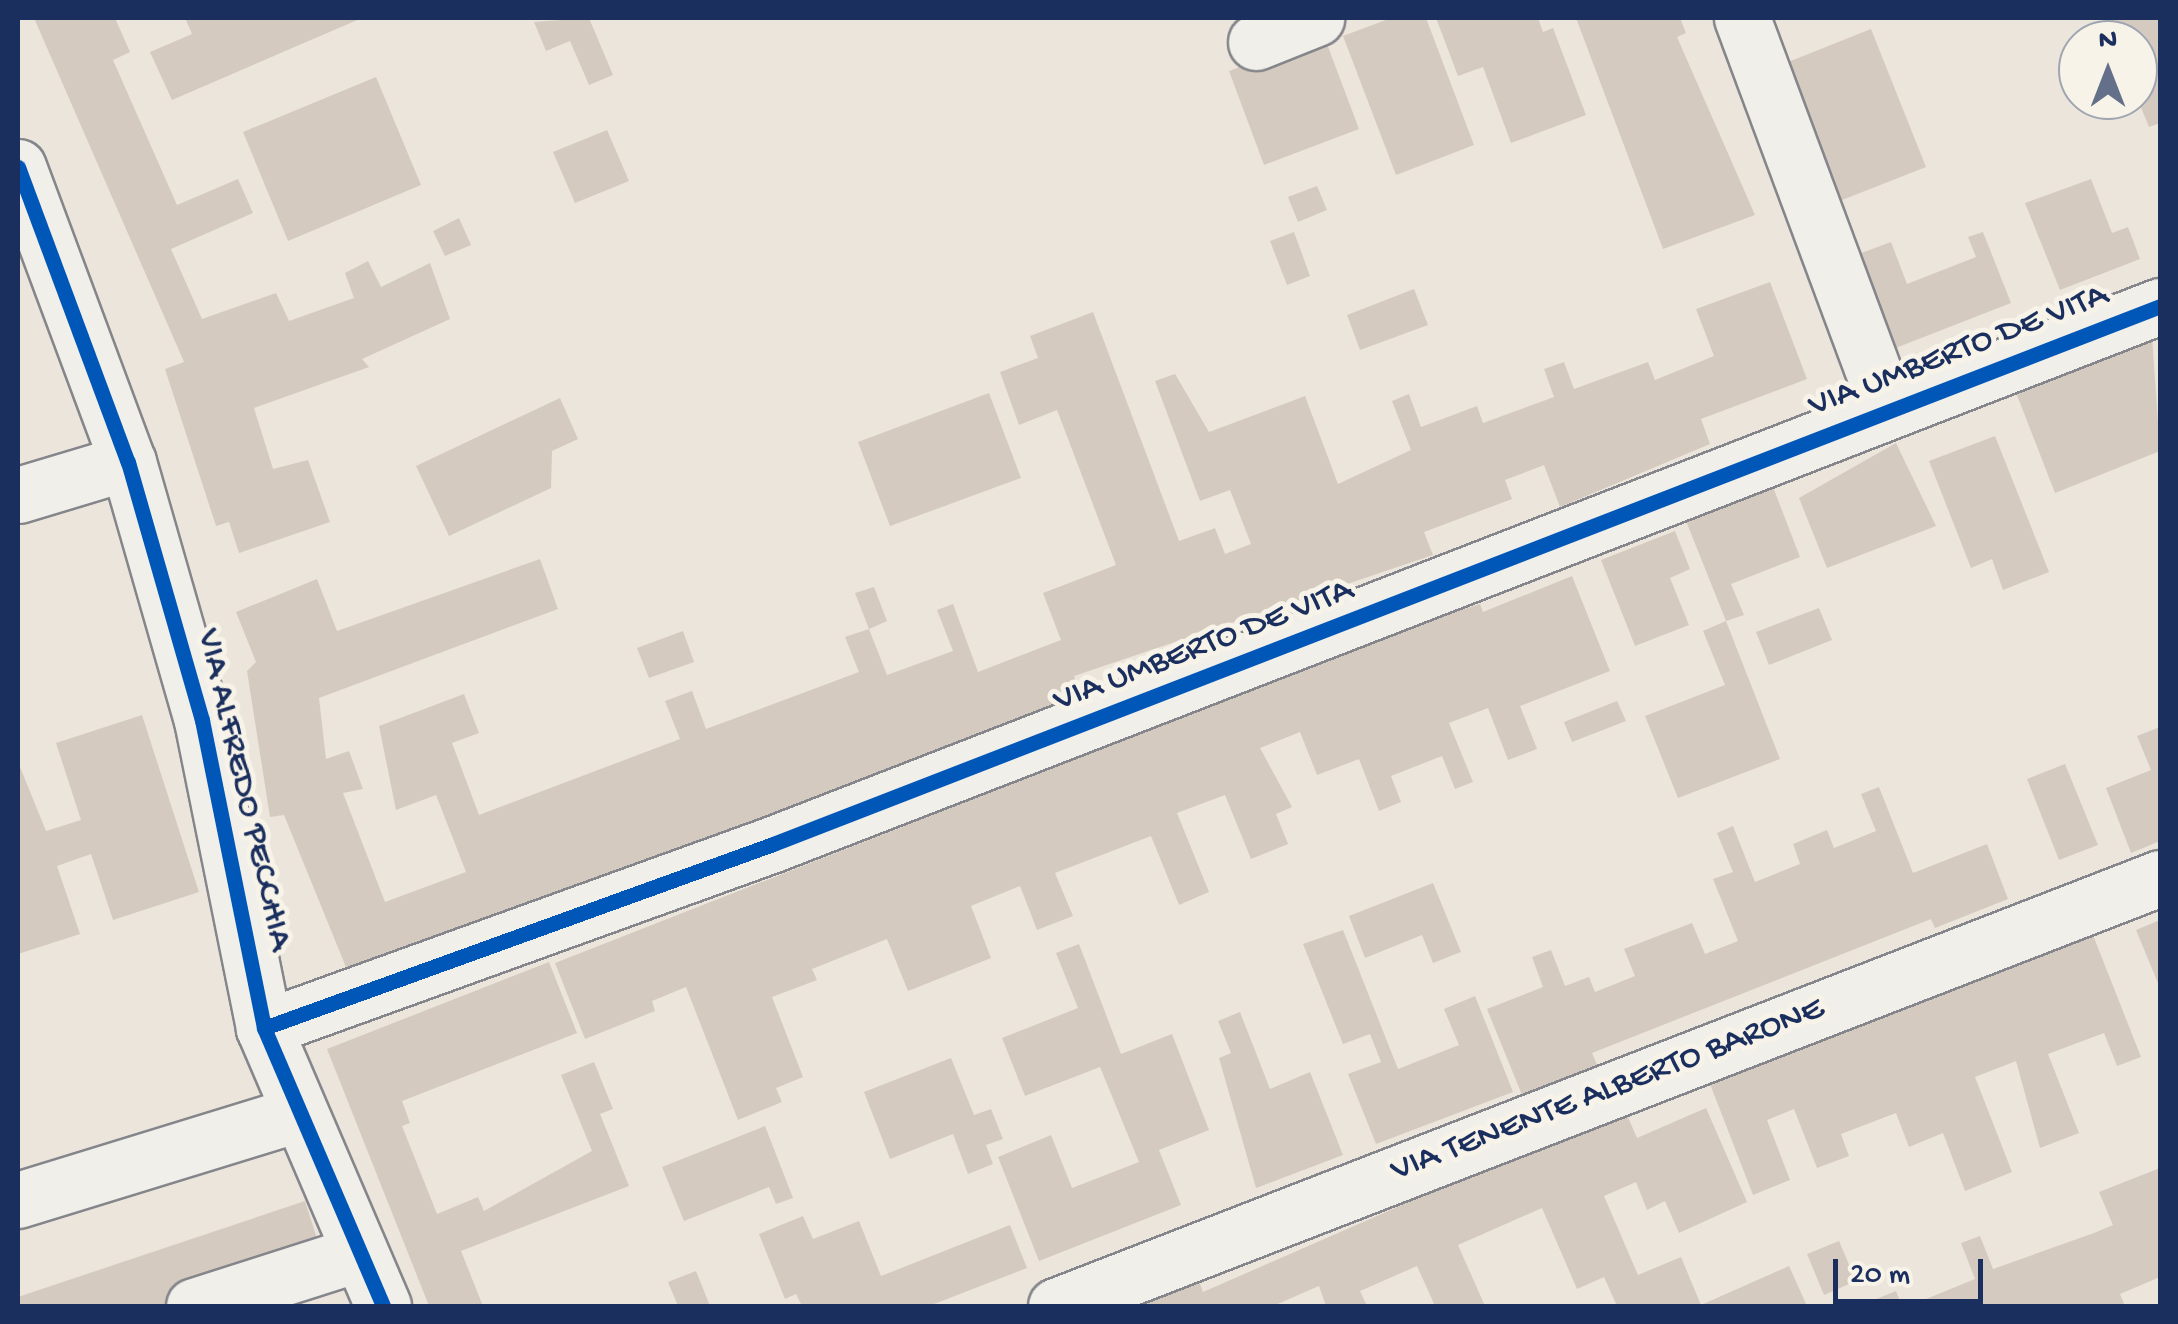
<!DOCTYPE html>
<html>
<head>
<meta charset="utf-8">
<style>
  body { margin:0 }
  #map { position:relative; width:2178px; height:1324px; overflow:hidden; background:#ece5dc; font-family:"Gochi Hand",sans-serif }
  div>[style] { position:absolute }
  .building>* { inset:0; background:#d5cabf }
  .roads { filter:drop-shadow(2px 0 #85868b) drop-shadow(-2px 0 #85868b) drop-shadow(0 2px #85868b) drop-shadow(0 -2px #85868b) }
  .street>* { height:55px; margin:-27.5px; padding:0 27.5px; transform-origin:27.5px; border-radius:27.5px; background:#f1efea }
  .secondary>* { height:55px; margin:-27.5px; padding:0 27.5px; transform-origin:27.5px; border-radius:27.5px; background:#f1efea }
  .cycleway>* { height:15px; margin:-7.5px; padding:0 7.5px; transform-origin:7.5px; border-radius:7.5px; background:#0057b8 }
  span { translate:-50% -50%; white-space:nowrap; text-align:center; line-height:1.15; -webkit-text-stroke:10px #f7f3e8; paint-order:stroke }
  .street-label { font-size:35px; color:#1b2f5e }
  .frame { position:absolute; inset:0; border:20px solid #1b2f5e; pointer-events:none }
  .north { position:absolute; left:2058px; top:20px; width:100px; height:100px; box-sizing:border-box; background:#f7f3e8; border:2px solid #9fa5b1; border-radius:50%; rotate:0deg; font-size:28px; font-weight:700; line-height:40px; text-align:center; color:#1b2f5e }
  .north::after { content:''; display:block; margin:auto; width:35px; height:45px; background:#646f8a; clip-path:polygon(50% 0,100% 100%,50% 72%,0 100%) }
  .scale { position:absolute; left:1833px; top:1259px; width:150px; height:45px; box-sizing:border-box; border:5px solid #1b2f5e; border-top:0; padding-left:12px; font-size:30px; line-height:35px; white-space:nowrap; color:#1b2f5e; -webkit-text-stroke:8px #f7f3e8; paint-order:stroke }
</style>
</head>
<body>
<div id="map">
  <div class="building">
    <div style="clip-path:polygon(34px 18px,115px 18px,130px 52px,113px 60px,177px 205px,238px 179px,253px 213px,171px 249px,202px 319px,276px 293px,289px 321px,354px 298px,345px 273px,368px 261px,381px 287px,430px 263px,450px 319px,362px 359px,369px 367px,254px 408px,273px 469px,308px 460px,330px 522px,239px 553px,229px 522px,216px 526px,165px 369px,184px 362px)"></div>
    <div style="clip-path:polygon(185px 18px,362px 18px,172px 100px,150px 52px,192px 34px)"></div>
    <div style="clip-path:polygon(589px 18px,613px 75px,589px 85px,570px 41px,546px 51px,534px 22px)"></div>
    <div style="clip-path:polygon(1391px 18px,1426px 18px,1474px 145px,1396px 175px,1343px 36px)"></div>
    <div style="clip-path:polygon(1436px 18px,1538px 18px,1543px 32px,1553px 28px,1586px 115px,1511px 143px,1483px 67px,1458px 76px)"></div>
    <div style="clip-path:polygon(1576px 18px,1680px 18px,1686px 33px,1677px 37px,1755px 215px,1663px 249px)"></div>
    <div style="clip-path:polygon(2105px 18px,2160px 18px,2160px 123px,2149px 127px,2138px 100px,2138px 40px,2114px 40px)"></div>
    <div style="clip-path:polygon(1871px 29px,1926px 167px,1837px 202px,1783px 64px)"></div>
    <div style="clip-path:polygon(1324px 36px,1359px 129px,1264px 165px,1229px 71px)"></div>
    <div style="clip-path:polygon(376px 77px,421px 185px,288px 241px,243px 132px)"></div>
    <div style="clip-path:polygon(607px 130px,629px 181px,575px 203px,553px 152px)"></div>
    <div style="clip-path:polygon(2091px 179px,2112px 233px,2128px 227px,2140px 259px,2060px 290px,2025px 203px)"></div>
    <div style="clip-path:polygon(1317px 186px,1327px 210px,1298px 222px,1288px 197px)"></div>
    <div style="clip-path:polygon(459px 218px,471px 245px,445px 256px,433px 231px)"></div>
    <div style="clip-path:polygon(1294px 232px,1310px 276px,1287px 285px,1270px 241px)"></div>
    <div style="clip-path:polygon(1983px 232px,2011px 303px,1893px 349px,1856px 255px,1891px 242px,1907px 284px,1976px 257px,1968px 237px)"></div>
    <div style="clip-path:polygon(1770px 282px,1807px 379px,1701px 419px,1710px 444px,1560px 507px,1544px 465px,1505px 480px,1512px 499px,1424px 532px,1433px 555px,1074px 676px,1083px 699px,350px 977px,284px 815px,270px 817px,247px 671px,256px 662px,236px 612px,317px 579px,337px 631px,540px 559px,558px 609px,319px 698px,326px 759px,349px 751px,363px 789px,343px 793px,385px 902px,466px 872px,436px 795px,396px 810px,379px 726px,464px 694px,479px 733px,452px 743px,479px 815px,680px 739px,665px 701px,692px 691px,706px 729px,859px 672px,845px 637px,869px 629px,887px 675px,953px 651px,937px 610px,953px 604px,978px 672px,1061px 640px,1043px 593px,1116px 565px,1057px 410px,1019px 425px,1000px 372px,1038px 358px,1030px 336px,1093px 312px,1179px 541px,1215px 528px,1225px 554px,1251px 544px,1230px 490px,1200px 501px,1155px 381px,1175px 374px,1209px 432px,1305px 396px,1338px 484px,1411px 450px,1392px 401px,1409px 394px,1421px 427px,1477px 406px,1483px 423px,1554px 397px,1544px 369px,1564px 362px,1574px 389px,1648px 362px,1655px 380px,1714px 356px,1696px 309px)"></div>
    <div style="clip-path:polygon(1414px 289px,1428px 325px,1360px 350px,1347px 315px)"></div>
    <div style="clip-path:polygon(2152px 336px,2160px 451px,2055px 493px,2015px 390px)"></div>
    <div style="clip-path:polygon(989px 393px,1021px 478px,890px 526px,858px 442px)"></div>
    <div style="clip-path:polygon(560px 398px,578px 439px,552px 451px,551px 488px,449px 536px,416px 466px)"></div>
    <div style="clip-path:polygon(1995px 436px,2049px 572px,2003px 590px,1992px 559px,1971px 568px,1929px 461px)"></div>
    <div style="clip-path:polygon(1896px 443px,1936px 526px,1827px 568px,1799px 498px)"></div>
    <div style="clip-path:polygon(1773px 487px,1800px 557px,1731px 584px,1744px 615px,1726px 621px,1686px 521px)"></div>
    <div style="clip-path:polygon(1675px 531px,1690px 569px,1670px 578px,1689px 625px,1635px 646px,1601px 560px)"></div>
    <div style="clip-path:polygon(1572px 576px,1610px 671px,1520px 706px,1537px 749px,1508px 760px,1488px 708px,1449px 723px,1473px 782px,1455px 789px,1442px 756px,1391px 776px,1401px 802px,1379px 811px,1359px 759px,1317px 775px,1300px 732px,1260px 748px,1292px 807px,1276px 814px,1288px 844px,1251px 859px,1225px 795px,1177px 813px,1209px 892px,1179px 905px,1151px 836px,1055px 873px,1073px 916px,1037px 930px,1020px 886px,971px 906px,991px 958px,908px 991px,887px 939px,812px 969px,817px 980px,772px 997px,803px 1077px,776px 1088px,782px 1102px,738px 1120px,686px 987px,652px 1001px,655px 1011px,585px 1039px,555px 963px,1433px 619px,1480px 604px,1483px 612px)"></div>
    <div style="clip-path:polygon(874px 587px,887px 621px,869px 629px,855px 593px)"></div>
    <div style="clip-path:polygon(1819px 608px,1832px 640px,1769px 665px,1756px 632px)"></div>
    <div style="clip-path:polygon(1726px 621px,1780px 759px,1678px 798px,1645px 716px,1725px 685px,1703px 631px)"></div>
    <div style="clip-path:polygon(683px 631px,694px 662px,649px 678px,637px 648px)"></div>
    <div style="clip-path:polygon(1617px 701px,1626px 721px,1572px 742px,1564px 722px)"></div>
    <div style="clip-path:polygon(142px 715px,199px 892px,113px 920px,91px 854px,57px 866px,80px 934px,18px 954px,18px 762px,46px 831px,81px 820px,56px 743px)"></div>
    <div style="clip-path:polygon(2160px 727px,2160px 841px,2131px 853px,2106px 788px,2151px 770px,2137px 736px)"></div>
    <div style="clip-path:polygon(2065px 764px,2098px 845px,2059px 860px,2027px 779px)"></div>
    <div style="clip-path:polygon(1879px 787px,1913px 873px,1987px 844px,2008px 899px,1935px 928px,1931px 919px,1592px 1053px,1597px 1065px,1522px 1095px,1487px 1009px,1543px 987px,1532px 957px,1551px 950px,1565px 986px,1589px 977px,1595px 992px,1635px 976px,1624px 949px,1692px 923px,1705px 954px,1738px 941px,1713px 879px,1733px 872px,1717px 833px,1733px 826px,1755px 882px,1800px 864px,1793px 844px,1827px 830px,1834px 848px,1876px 831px,1861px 794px)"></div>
    <div style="clip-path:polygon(1433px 883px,1461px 952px,1433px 963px,1422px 935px,1365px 958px,1349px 916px)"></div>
    <div style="clip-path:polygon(2160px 920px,2160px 988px,2136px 930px)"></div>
    <div style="clip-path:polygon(1343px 930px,1398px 1069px,1459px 1045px,1444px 1009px,1475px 996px,1513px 1092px,1376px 1144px,1348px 1074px,1381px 1062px,1370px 1034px,1343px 1044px,1303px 944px)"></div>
    <div style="clip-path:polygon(2093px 935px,2141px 1057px,2117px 1066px,2104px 1033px,2048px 1054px,2079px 1133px,2040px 1148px,2016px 1061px,1975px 1077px,2012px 1172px,1965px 1191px,1943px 1133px,1909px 1147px,1896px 1113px,1841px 1134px,1849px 1156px,1817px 1168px,1794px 1109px,1767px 1120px,1790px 1180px,1753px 1195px,1710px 1084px)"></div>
    <div style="clip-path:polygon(1079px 944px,1121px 1054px,1172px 1034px,1209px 1130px,1159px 1150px,1181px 1205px,1039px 1261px,998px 1157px,1051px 1135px,1072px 1188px,1139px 1162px,1100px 1067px,1025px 1096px,1002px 1038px,1078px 1008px,1056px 953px)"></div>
    <div style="clip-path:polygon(549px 962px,577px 1033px,402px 1101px,410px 1123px,402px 1126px,437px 1214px,478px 1197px,484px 1211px,592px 1151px,561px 1075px,594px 1062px,613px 1109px,600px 1114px,629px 1186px,461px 1251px,483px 1306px,429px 1306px,327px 1049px)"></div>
    <div style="clip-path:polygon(1240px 1012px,1270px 1089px,1310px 1072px,1343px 1155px,1256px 1188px,1219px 1058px,1231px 1053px,1218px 1021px)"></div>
    <div style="clip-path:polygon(951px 1058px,974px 1115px,991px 1109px,1003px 1139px,986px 1145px,993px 1164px,968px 1174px,953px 1134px,890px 1159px,864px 1092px)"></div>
    <div style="clip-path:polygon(1624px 1108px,1637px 1138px,1706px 1108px,1747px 1202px,1679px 1233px,1665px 1201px,1647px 1210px,1636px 1182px,1604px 1196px,1638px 1275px,1681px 1257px,1701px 1305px,1789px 1266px,1807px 1306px,1617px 1306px,1604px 1277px,1577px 1289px,1542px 1208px,1458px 1245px,1485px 1306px,1435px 1306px,1417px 1266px,1360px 1291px,1367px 1306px,1326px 1306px,1319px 1286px,1273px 1306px,1119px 1306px,1197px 1276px,1203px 1292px)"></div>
    <div style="clip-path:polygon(765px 1126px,793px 1198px,776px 1204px,769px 1187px,684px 1221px,662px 1167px)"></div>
    <div style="clip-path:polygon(2160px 1168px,2160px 1277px,2120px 1294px,2125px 1306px,1909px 1306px,1975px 1279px,1961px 1243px,1980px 1236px,1993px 1269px,2094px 1233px,2113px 1225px,2099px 1192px)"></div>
    <div style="clip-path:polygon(305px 1201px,320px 1248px,179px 1306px,18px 1306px,18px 1297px)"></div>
    <div style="clip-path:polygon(803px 1216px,813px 1239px,859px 1221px,881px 1276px,1010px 1225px,1027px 1268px,929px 1306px,802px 1306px,796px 1294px,785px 1299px,759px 1234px)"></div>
    <div style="clip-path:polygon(1839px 1241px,1856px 1281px,1824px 1295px,1807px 1254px)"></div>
    <div style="clip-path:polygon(696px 1271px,710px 1306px,678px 1306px,668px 1282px)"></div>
    <div style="clip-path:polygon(1896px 1291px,1902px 1306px,1859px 1306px)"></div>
  </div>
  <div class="roads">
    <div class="street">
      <div style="left:1742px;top:18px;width:418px;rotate:69.6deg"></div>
      <div style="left:1256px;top:42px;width:65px;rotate:-21.8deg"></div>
      <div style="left:128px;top:462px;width:268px;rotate:74deg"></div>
      <div style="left:202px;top:720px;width:314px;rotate:78.6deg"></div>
      <div style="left:264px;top:1028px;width:302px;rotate:66.8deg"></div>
      <div style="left:264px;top:1028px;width:541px;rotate:-19.87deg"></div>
      <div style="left:773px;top:844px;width:1488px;rotate:-21.2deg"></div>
      <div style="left:18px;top:1200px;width:293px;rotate:-17.1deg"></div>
      <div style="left:194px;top:1306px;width:174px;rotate:-17.7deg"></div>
      <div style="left:1056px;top:1306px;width:1184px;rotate:-21.19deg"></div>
    </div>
    <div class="secondary">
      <div style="left:18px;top:167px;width:315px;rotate:69.6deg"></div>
      <div style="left:128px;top:462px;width:115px;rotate:163.3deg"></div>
    </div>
  </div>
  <div class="cycleway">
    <div style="left:18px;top:167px;width:315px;rotate:69.6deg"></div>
    <div style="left:128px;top:462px;width:268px;rotate:74deg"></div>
    <div style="left:202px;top:720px;width:314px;rotate:78.6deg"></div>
    <div style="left:264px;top:1028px;width:302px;rotate:66.8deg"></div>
    <div style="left:264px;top:1028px;width:541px;rotate:-19.87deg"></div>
    <div style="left:773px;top:844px;width:1488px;rotate:-21.2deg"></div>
  </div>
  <div class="street-label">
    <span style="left:1959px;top:352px;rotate:-21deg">VIA UMBERTO DE VITA</span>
    <span style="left:1204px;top:647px;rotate:-21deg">VIA UMBERTO DE VITA</span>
    <span style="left:243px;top:790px;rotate:77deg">VIA ALFREDO PECCHIA</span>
    <span style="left:1608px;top:1091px;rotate:-21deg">VIA TENENTE ALBERTO BARONE</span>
  </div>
  <div class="frame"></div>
  <div class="north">N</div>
  <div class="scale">20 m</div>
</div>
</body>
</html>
